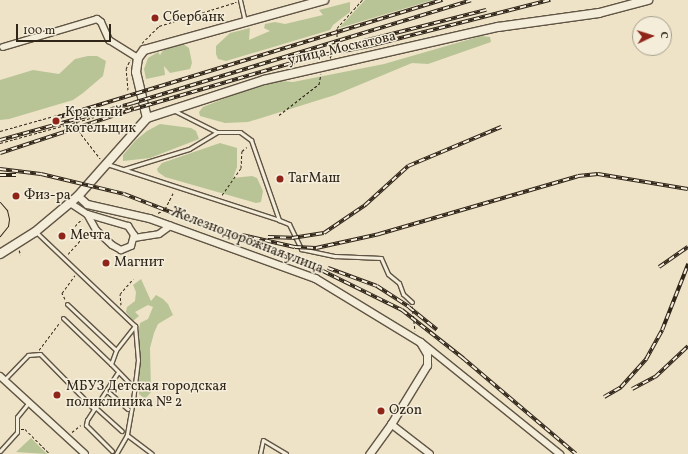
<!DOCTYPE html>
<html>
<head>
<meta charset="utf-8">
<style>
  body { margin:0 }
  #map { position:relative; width:688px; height:454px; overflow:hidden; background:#eee3c6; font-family:Vollkorn,serif }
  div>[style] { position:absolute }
  .green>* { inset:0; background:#b8c496 }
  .path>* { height:1px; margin-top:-0.5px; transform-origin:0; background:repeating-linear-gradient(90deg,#302519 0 3px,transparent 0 5px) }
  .roads { filter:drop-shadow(1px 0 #605444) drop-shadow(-1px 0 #605444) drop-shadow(0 1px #605444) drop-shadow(0 -1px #605444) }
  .service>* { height:3px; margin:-1.5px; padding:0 1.5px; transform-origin:1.5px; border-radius:1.5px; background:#f4edda }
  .minor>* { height:6px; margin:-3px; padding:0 3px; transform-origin:3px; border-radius:3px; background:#f4edda }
  .tertiary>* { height:7px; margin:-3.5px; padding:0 3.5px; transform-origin:3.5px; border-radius:3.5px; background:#f4edda }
  .secondary>* { height:8px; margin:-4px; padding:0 4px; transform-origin:4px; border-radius:4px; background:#f4edda }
  .tram>* { height:1px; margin:-0.5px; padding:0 0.5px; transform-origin:0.5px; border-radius:0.5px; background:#302519 }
  .rail>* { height:3.5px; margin-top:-1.75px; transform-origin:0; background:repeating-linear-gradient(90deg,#f4edda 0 6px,#302519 0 12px); box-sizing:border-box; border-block:1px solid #302519 }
  .dots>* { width:11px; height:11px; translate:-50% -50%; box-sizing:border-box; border:2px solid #f4edda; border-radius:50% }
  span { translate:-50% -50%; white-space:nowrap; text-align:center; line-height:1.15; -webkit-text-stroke:3px #f4edda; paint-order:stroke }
  .poi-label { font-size:14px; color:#302519 }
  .left { translate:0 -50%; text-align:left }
  .street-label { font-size:14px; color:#302519 }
  .north { position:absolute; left:632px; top:16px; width:40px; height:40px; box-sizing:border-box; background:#f4edda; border:1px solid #a69d8d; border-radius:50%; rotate:86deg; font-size:11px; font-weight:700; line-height:16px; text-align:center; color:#302519 }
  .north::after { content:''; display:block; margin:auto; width:14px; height:18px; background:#8f2418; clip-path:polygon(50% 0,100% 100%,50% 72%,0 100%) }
  .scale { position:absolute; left:16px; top:24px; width:95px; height:18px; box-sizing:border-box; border:2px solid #302519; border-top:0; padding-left:5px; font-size:12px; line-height:14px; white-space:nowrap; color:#302519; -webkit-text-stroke:3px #f4edda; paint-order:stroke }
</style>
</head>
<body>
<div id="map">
  <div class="green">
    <div style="clip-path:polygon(365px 0,433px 0,339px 28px)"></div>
    <div style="clip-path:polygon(350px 2px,350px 12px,333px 25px,330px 30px,226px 61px,218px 59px,216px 54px,216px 46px,230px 33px,250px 28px,249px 40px,270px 31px,264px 28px,265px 24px,275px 22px,285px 24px,323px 15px,319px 10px)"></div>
    <div style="clip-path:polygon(481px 36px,490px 37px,491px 42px,428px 64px,412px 63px,335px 95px,248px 122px,225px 123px,200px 116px,199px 112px,203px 107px,243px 91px,281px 81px,293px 82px,384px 64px)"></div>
    <div style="clip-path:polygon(183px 44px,189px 48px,192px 63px,190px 69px,170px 73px,164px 66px,165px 75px,146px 79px,144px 69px,148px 58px,158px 52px,160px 55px,164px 49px)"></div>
    <div style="clip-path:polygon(88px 56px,97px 56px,106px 61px,103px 76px,83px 93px,73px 100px,9px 119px,0 120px,0 80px,33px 70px,59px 74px,75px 59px)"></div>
    <div style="clip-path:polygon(160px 124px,191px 128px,196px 131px,199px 139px,150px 158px,123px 161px,123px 155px,136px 140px,147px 131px)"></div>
    <div style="clip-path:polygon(220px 143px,237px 148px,237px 167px,233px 178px,252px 176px,257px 178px,263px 191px,261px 202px,256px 203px,165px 177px,158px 172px,157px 169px,162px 163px)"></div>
    <div style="clip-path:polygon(141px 279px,151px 301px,156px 295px,163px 299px,168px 304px,173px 315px,158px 324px,154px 333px,150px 348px,151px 392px,145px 399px,139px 394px,139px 329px,140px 323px,148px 319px,153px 307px,148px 305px,135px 312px,139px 316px,133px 321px,126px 312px,127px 307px,135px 301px,136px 292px,133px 285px)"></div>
    <div style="clip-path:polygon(31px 438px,47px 454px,16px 452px)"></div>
  </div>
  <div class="path">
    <div style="left:142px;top:43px;width:24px;rotate:-45deg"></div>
    <div style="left:159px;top:26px;width:81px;rotate:-17.3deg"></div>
    <div style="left:330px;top:58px;width:17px;rotate:-66deg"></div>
    <div style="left:337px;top:42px;width:14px;rotate:-90deg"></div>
    <div style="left:337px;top:28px;width:38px;rotate:-48deg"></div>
    <div style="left:128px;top:90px;width:21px;rotate:-95deg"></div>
    <div style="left:126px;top:69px;width:10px;rotate:-66deg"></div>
    <div style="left:279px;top:115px;width:51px;rotate:-37.8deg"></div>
    <div style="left:319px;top:84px;width:10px;rotate:-79deg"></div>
    <div style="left:76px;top:121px;width:14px;rotate:69deg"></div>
    <div style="left:81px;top:134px;width:31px;rotate:52deg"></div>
    <div style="left:0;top:131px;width:134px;rotate:-15.6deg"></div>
    <div style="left:0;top:143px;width:139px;rotate:-15.4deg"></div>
    <div style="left:222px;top:195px;width:33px;rotate:-55deg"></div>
    <div style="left:241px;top:168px;width:17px;rotate:-87deg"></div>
    <div style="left:242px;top:151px;width:6px;rotate:-39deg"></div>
    <div style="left:158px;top:213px;width:8px;rotate:-30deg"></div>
    <div style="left:165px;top:209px;width:20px;rotate:-63deg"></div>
    <div style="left:75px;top:226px;width:10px;rotate:-45deg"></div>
    <div style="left:19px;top:250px;width:5px;rotate:68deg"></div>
    <div style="left:68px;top:254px;width:25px;rotate:-48deg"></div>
    <div style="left:65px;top:299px;width:7px;rotate:-117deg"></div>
    <div style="left:62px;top:293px;width:22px;rotate:-54deg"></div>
    <div style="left:121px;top:305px;width:11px;rotate:-95deg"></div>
    <div style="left:120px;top:294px;width:20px;rotate:-49deg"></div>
    <div style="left:412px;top:306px;width:25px;rotate:83deg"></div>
    <div style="left:39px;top:350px;width:35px;rotate:-53deg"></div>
    <div style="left:21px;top:429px;width:4px"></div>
    <div style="left:25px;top:429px;width:35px;rotate:45deg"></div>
    <div style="left:72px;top:432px;width:11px;rotate:-38deg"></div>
  </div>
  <div class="roads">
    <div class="service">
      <div style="left:240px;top:0;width:22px;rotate:77deg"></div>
      <div style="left:175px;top:111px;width:47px;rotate:26.6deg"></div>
      <div style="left:217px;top:132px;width:23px"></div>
      <div style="left:240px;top:132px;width:14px;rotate:36deg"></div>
      <div style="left:251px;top:140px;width:85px;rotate:70.7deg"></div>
      <div style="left:279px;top:220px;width:11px;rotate:22deg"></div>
      <div style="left:289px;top:224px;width:28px;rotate:64deg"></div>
      <div style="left:301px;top:249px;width:35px;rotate:12deg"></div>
      <div style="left:335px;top:256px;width:46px;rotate:2.5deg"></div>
      <div style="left:381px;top:258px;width:17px;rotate:66deg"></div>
      <div style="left:388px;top:274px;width:14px;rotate:39deg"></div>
      <div style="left:399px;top:283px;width:12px;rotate:70deg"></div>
      <div style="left:403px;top:294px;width:12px;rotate:42deg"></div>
      <div style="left:107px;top:164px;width:181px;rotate:18deg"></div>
      <div style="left:124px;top:169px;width:68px;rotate:-17.1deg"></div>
      <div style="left:189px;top:149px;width:33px;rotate:-31deg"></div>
      <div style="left:36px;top:232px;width:137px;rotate:43.5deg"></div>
      <div style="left:135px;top:326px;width:34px;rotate:85deg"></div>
      <div style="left:138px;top:360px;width:40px;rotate:97.1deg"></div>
      <div style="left:133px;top:400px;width:36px;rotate:100deg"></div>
      <div style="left:127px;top:435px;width:22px;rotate:120deg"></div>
      <div style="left:67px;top:304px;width:67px;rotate:43.2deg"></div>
      <div style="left:116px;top:350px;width:31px;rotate:-52deg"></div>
      <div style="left:63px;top:318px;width:66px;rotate:43.8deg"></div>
      <div style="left:111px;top:364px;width:15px;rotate:-70deg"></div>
      <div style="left:111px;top:364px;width:30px;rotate:46deg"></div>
      <div style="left:4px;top:380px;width:35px;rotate:-46deg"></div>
      <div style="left:28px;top:355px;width:12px;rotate:-5deg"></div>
      <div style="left:40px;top:354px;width:77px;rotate:45.5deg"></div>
      <div style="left:106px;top:390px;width:29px;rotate:41deg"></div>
      <div style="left:95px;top:407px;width:36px;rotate:42deg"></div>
      <div style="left:127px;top:435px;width:31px;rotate:37deg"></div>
      <div style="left:0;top:451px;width:25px;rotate:-48deg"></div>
      <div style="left:17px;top:432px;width:15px;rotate:-90deg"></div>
      <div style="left:17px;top:417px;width:19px;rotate:-51deg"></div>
      <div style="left:112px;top:451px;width:37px;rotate:-135deg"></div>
      <div style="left:86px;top:425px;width:5px;rotate:-79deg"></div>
      <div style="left:87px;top:420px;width:57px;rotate:-57.1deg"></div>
      <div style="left:260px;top:454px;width:14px;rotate:-78deg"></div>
      <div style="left:263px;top:440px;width:27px;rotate:31deg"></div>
    </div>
    <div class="minor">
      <div style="left:3px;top:47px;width:98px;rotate:-16.6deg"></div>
      <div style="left:97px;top:19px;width:5px;rotate:37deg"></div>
      <div style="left:101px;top:22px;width:20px;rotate:66deg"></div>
      <div style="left:109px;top:40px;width:34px;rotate:32deg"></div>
      <div style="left:70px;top:203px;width:20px;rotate:33deg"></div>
      <div style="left:87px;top:214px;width:43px;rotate:16.3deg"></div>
      <div style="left:128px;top:226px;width:11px;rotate:56deg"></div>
      <div style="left:134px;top:235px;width:11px;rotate:105deg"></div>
      <div style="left:131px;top:246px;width:11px;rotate:158deg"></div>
      <div style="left:121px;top:250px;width:10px;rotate:-151deg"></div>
      <div style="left:112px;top:245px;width:22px;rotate:-137deg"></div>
      <div style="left:96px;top:230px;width:18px;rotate:-119deg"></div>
      <div style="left:134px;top:238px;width:25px;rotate:-9deg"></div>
      <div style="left:159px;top:234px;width:14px;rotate:-36deg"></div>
      <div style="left:421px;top:342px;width:179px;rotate:38.9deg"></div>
      <div style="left:0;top:376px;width:115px;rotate:42.5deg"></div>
      <div style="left:391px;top:424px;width:49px;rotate:37.6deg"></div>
    </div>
    <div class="tertiary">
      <div style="left:78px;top:196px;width:12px;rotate:42deg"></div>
      <div style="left:87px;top:204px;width:64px;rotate:12.7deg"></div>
      <div style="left:149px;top:218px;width:177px;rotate:19.9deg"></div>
      <div style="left:315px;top:278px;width:123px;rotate:31.4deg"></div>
      <div style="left:420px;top:342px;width:14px;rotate:60deg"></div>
      <div style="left:427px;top:354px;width:11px;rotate:90deg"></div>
      <div style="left:427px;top:365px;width:69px;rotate:121.4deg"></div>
      <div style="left:391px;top:424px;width:37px;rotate:126deg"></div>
    </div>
    <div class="secondary">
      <div style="left:147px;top:118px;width:47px;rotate:-103.4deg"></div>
      <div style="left:136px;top:72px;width:14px;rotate:-82deg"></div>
      <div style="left:138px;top:58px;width:10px;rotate:-53deg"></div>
      <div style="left:144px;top:50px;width:187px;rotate:-15.5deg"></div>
      <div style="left:0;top:254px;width:41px;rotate:-32.2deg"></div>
      <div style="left:35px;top:232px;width:56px;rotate:-39.9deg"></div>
      <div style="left:78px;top:196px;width:104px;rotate:-48.5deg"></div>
      <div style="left:147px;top:118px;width:123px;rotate:-18deg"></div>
      <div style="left:264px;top:80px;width:240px;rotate:-12.8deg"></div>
      <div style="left:498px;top:27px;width:102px;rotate:-7.9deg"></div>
      <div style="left:599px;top:13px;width:51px;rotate:-14.9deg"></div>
    </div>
  </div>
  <div class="tram">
    <div style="left:0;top:202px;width:11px;rotate:49deg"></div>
    <div style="left:7px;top:210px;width:9px;rotate:77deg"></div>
    <div style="left:9px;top:219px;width:7px;rotate:98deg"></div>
    <div style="left:8px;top:226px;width:13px;rotate:129deg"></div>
  </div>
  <div class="rail">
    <div style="left:364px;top:41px;width:126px;rotate:-14.3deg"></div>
    <div style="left:56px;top:118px;width:404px;rotate:-17deg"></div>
    <div style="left:0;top:140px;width:138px;rotate:-15.5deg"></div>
    <div style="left:133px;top:103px;width:353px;rotate:-16.9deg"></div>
    <div style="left:0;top:153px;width:141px;rotate:-18.2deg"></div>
    <div style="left:134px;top:109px;width:185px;rotate:-16.3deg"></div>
    <div style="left:312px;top:57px;width:58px;rotate:-10.9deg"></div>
    <div style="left:369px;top:46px;width:187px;rotate:-14.3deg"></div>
    <div style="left:0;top:169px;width:41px;rotate:7deg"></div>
    <div style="left:41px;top:174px;width:85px;rotate:13.5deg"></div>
    <div style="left:124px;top:194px;width:213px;rotate:21.2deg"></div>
    <div style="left:323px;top:271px;width:88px;rotate:26.3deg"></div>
    <div style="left:402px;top:310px;width:78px;rotate:38.2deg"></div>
    <div style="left:463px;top:358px;width:148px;rotate:40.3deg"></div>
    <div style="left:0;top:175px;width:16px"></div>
    <div style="left:242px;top:235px;width:54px;rotate:12.8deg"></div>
    <div style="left:295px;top:247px;width:21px;rotate:3deg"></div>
    <div style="left:316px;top:248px;width:65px;rotate:-12.5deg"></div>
    <div style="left:379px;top:234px;width:207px;rotate:-16.2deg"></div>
    <div style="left:578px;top:176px;width:20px;rotate:-6deg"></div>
    <div style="left:598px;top:174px;width:91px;rotate:9.5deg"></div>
    <div style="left:268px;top:237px;width:24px;rotate:2deg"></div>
    <div style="left:292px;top:238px;width:32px;rotate:-9deg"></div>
    <div style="left:324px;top:233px;width:50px;rotate:-34.3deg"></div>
    <div style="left:365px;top:205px;width:58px;rotate:-42.2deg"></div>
    <div style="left:408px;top:166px;width:101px;rotate:-22.8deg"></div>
    <div style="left:659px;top:267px;width:35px;rotate:-35deg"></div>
    <div style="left:328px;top:268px;width:52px;rotate:20.2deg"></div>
    <div style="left:377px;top:286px;width:38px;rotate:33deg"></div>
    <div style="left:409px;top:307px;width:36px;rotate:39deg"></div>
    <div style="left:632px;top:389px;width:26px;rotate:-28deg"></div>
    <div style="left:655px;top:377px;width:45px;rotate:-43.2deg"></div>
    <div style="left:604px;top:397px;width:20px;rotate:-30deg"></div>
    <div style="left:621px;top:387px;width:38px;rotate:-48deg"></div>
    <div style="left:646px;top:359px;width:33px;rotate:-61deg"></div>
    <div style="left:662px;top:330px;width:71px;rotate:-68.5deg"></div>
  </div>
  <div class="dots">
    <div style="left:155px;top:18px;background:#8f2418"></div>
    <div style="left:56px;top:121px;background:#8f2418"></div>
    <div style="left:280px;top:179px;background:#8f2418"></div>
    <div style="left:16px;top:196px;background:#8f2418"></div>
    <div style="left:62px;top:236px;background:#8f2418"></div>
    <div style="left:106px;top:263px;background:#8f2418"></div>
    <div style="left:57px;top:395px;background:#8f2418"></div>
    <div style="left:381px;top:411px;background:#8f2418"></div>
  </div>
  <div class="poi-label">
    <span class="left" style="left:163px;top:18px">Сбербанк</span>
    <span class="left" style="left:65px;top:121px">Красный<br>котельщик</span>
    <span class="left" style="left:288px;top:179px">ТагМаш</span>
    <span class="left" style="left:24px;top:196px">Физ-ра</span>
    <span class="left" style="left:70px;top:236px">Мечта</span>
    <span class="left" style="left:114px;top:263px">Магнит</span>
    <span class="left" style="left:66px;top:395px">МБУЗ Детская городская<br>поликлиника № 2</span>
    <span class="left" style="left:389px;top:411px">Ozon</span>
  </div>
  <div class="street-label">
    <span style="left:342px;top:49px;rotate:-13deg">улица Москатова</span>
    <span style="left:247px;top:241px;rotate:21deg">Железнодорожная улица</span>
  </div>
  <div class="north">С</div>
  <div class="scale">100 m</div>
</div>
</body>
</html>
